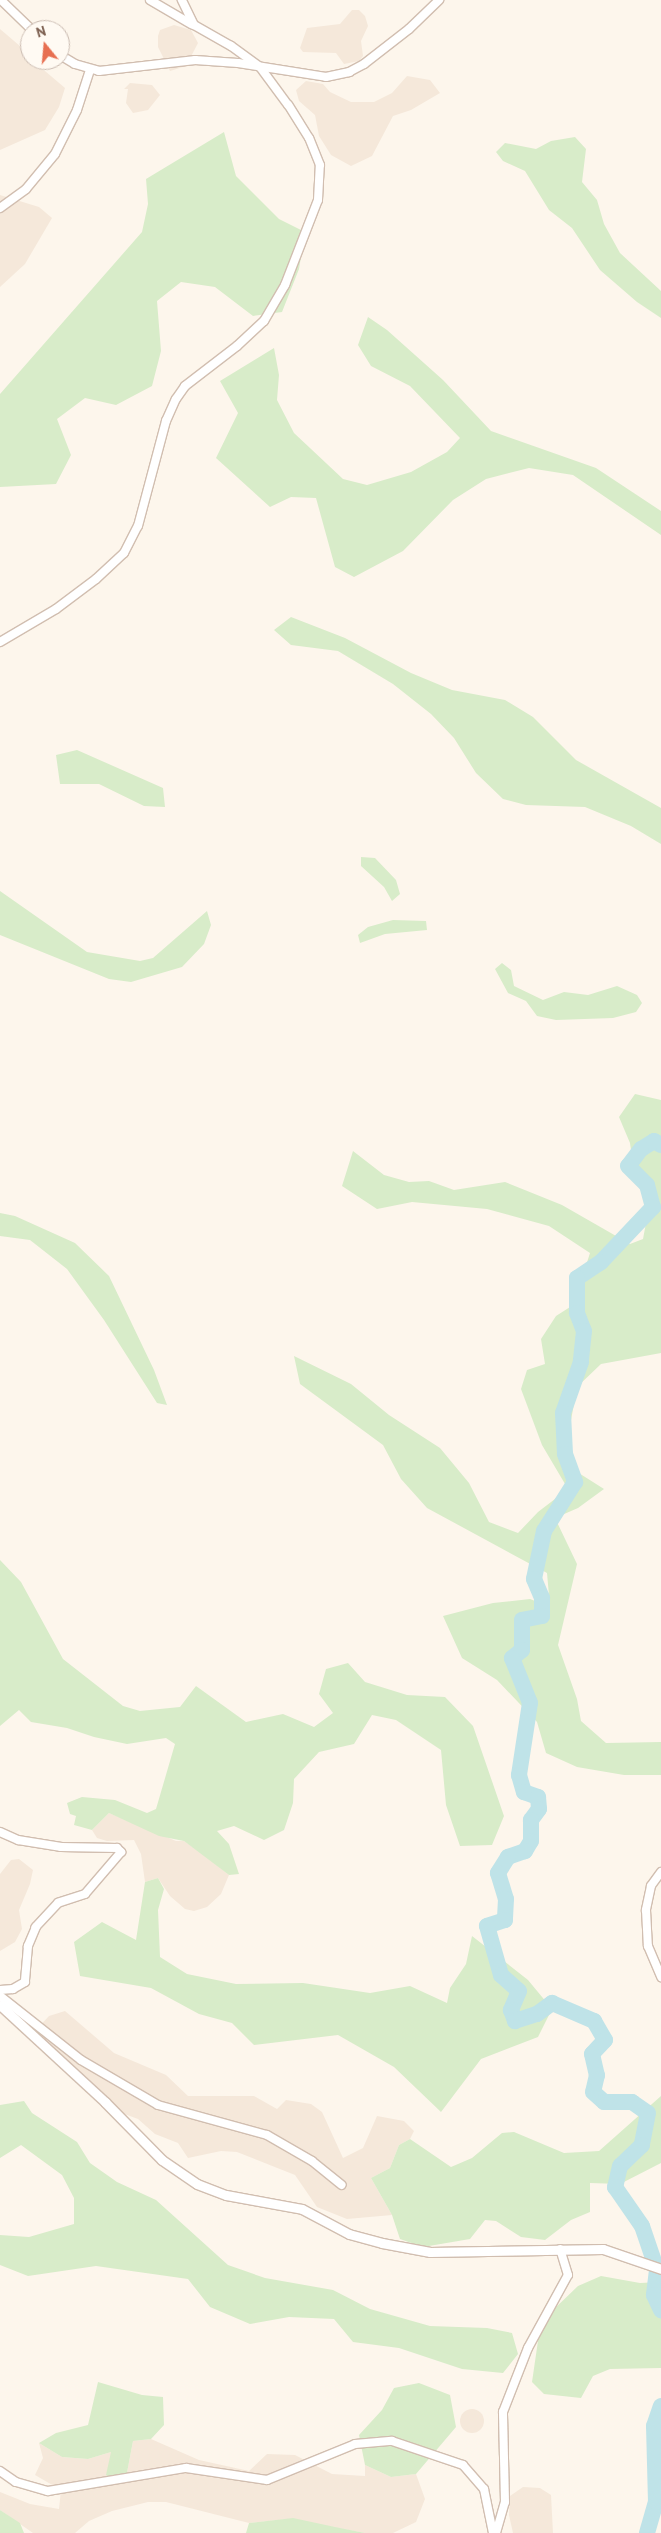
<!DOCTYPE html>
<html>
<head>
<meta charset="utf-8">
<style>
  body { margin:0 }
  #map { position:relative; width:661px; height:2533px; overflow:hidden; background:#fdf6ec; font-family:"PT Sans",sans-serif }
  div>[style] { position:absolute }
  .residential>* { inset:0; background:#f5e8da }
  .round { border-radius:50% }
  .green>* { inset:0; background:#d8ecc9 }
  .river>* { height:16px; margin:-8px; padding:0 8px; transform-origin:8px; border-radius:8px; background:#bfe3e8 }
  .roads { filter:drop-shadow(1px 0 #d1beb0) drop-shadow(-1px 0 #d1beb0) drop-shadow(0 1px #d1beb0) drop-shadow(0 -1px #d1beb0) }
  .minor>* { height:8px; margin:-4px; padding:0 4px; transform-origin:4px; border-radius:4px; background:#fff }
  .tertiary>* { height:9px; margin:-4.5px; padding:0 4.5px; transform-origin:4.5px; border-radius:4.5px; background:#fff }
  span { translate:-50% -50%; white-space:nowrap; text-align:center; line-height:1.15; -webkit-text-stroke:5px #fffaf3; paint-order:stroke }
  .north { position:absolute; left:20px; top:20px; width:50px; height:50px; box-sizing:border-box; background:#fffaf3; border:1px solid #cabbb1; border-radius:50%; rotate:343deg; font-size:14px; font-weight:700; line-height:20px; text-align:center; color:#7a5c4d }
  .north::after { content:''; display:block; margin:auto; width:18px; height:22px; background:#e76f51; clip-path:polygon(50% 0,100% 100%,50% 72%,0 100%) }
</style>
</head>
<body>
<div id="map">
  <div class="residential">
    <div style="clip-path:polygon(352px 10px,359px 10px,365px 16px,368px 26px,361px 41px,363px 56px,359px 61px,344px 64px,336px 53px,303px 52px,300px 48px,307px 28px,340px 24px)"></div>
    <div style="clip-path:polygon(174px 25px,191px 30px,198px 43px,186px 66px,170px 71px,158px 47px,158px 36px,160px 30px)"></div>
    <div style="clip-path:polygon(0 29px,27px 52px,33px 66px,45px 71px,65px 88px,59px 107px,45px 130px,0 150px)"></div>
    <div style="clip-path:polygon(407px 76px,430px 80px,440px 93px,411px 110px,393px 116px,372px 156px,351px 166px,331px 155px,319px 136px,315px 115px,299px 101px,296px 90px,306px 81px,323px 84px,330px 92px,351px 102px,374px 102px,392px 93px)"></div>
    <div style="clip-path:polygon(130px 83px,152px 85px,160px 95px,148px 110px,133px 113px,126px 103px,128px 89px,124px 89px)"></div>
    <div style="clip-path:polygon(0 195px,39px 207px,52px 218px,25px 264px,0 287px)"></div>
    <div style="clip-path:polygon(109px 1813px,176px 1841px,184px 1841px,204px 1855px,229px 1875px,221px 1894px,207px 1907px,194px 1911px,185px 1909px,170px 1896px,158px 1878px,145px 1882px,141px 1854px,134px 1840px,107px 1841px,97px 1838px,92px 1830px)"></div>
    <div style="clip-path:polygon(19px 1859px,33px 1870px,30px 1884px,19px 1910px,22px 1929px,15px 1942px,0 1951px,0 1874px,11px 1860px)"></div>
    <div style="clip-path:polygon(65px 2011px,114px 2053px,166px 2075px,188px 2096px,254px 2096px,277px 2109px,286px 2100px,311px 2104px,322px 2112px,343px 2158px,363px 2148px,377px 2116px,404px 2121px,414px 2131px,410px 2139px,399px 2145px,390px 2168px,371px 2178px,392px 2215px,347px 2219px,317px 2207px,295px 2175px,237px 2152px,221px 2151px,188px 2158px,178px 2143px,155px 2134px,138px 2119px,119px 2112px,35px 2031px,49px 2016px)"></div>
    <div class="round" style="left:460px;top:2409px;width:24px;height:24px"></div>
    <div style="clip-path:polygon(151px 2439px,199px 2460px,249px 2471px,267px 2454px,295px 2455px,332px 2474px,365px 2476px,365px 2465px,391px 2477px,416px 2474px,425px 2499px,416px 2522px,393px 2533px,365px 2533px,288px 2519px,249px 2523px,166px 2502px,148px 2502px,112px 2511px,89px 2521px,75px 2533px,33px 2533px,0 2510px,0 2492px,30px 2504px,59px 2509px,61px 2490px,35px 2475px,43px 2458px,39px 2443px,62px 2457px,88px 2459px,111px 2452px,126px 2478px,133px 2441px)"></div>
    <div style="clip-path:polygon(523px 2487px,540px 2488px,551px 2495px,553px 2533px,513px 2533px,509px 2515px,510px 2496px)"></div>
  </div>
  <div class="green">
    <div style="clip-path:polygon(224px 132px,236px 176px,279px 219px,305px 232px,299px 269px,282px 312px,253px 316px,215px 287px,181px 282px,157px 301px,161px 351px,152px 386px,116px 405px,85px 398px,57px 419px,71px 455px,56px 484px,0 487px,0 394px,142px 232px,148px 204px,146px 179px)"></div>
    <div style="clip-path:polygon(575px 137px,586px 149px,582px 182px,597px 200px,604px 224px,620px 253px,661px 291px,661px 318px,637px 302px,600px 270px,572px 228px,549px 210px,525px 171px,503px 161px,496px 152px,505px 143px,536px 149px,551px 141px)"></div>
    <div style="clip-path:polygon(368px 317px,387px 330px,443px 380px,491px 431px,596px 468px,661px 511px,661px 535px,573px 475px,529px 468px,486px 479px,453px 500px,403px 551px,354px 577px,335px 567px,316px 498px,291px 497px,270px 507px,216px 458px,238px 413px,220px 381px,274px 348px,279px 375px,277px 400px,294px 433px,343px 479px,367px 485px,411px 472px,447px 452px,460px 438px,410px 386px,371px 366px,358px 345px)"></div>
    <div style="clip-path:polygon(291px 617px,345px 638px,411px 673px,452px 690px,505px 700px,533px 717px,576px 760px,661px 808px,661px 844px,631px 826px,585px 807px,526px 805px,503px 799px,476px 773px,454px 738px,431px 714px,393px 684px,338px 651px,291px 645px,274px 630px)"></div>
    <div style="clip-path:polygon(77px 750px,163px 788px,165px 807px,144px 806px,99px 784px,60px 784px,56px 755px)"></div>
    <div style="clip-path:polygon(361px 857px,375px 858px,396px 880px,400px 894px,392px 901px,384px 887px,361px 866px)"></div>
    <div style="clip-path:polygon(0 891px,87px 952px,140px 961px,153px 958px,207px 911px,211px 925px,204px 944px,182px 967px,131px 982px,109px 979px,0 935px)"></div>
    <div style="clip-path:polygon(393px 920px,426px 921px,427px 930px,385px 934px,360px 943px,358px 935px,368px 927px)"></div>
    <div style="clip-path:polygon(502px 963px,511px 970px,514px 986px,543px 1000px,564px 992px,588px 995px,617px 986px,637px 995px,642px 1003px,636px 1012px,613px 1018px,556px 1020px,537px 1016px,526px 1001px,508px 993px,495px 969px)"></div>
    <div style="clip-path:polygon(635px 1094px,661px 1100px,661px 1353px,601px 1364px,577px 1387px,568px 1437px,574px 1470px,604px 1489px,578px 1508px,555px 1518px,577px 1564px,558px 1645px,577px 1699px,581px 1721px,606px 1743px,661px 1742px,661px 1775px,624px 1775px,577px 1767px,546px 1753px,537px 1722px,497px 1680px,462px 1658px,443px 1616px,493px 1603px,530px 1599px,550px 1607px,547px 1573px,427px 1508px,401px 1479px,383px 1445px,300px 1384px,294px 1356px,351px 1384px,389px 1415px,440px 1448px,469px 1483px,489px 1522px,518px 1533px,538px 1512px,568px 1489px,542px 1445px,521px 1389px,527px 1370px,545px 1364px,541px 1339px,556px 1316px,581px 1300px,581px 1281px,590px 1253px,549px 1226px,487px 1209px,412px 1202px,377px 1209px,342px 1186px,353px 1151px,384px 1175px,409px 1182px,429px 1181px,454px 1190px,505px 1182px,562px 1205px,630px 1244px,643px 1239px,648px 1212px,647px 1197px,635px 1179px,630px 1143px,619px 1117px)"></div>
    <div style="clip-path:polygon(0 1213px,15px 1216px,75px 1243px,109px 1276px,154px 1370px,167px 1405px,157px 1403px,104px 1320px,67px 1269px,30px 1240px,0 1236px)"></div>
    <div style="clip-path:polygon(0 1560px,21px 1582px,63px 1659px,123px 1706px,140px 1711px,180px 1707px,196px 1686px,246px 1722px,283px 1714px,314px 1727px,333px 1713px,319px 1694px,326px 1669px,348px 1663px,365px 1682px,407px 1695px,445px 1697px,473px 1726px,504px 1816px,492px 1845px,460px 1846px,446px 1805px,441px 1750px,396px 1720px,372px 1715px,354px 1744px,319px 1752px,294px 1779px,293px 1803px,284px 1830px,264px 1840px,234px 1826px,217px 1831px,229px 1844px,239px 1874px,229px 1875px,184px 1841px,159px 1836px,109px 1813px,92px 1830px,74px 1825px,76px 1816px,70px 1814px,67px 1803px,82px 1797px,115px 1800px,147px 1813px,156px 1809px,175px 1744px,166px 1738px,127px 1744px,94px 1737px,67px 1728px,31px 1722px,19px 1710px,0 1726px)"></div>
    <div style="clip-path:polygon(158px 1878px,164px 1889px,158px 1910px,160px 1957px,187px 1974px,236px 1984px,303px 1983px,370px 1993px,410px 1986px,447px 2003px,450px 1988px,466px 1964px,472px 1936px,528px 1980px,552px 2009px,538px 2037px,481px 2059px,441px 2112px,394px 2067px,338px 2035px,254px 2045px,232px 2023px,199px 2014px,151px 1988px,80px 1976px,74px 1942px,102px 1922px,136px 1940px,145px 1882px)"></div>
    <div style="clip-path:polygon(661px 2096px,661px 2163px,620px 2184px,590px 2183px,590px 2212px,571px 2220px,545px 2240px,521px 2237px,496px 2221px,485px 2220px,470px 2239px,423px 2247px,400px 2239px,392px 2215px,371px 2178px,390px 2168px,399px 2145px,410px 2139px,451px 2167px,472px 2158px,502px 2133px,514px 2132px,564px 2153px,599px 2151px)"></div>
    <div style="clip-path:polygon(24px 2101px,32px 2113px,77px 2142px,90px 2163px,117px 2182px,156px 2200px,228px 2265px,265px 2278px,333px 2290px,370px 2309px,430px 2326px,487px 2328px,512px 2333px,518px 2354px,503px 2373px,462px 2369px,399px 2348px,353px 2342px,334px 2319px,289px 2317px,250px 2324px,210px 2307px,188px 2279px,96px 2266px,28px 2276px,0 2265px,0 2235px,29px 2237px,74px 2224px,74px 2198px,62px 2175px,21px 2145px,0 2158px,0 2105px)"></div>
    <div style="clip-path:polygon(601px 2276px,640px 2283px,661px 2282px,661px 2368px,610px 2369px,593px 2376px,581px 2398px,544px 2394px,532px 2382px,539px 2334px,552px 2311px,578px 2286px)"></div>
    <div style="clip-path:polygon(98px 2382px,142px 2395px,163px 2397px,164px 2425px,151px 2439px,133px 2441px,126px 2478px,117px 2483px,106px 2475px,111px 2452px,88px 2459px,62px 2457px,39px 2443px,56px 2433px,88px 2425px)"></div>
    <div style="clip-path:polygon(419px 2383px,450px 2395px,456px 2427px,416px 2474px,391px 2477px,365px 2465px,359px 2435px,382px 2410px,394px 2388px)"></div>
    <div style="clip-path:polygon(0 2510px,20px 2523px,24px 2533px,0 2533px)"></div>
    <div style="clip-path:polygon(293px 2518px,335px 2527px,365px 2533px,246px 2533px,249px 2523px)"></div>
  </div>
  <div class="river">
    <div style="left:661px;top:1145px;width:8px;rotate:-150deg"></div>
    <div style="left:654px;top:1141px;width:15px;rotate:148deg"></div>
    <div style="left:641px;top:1149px;width:21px;rotate:127deg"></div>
    <div style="left:628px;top:1166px;width:27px;rotate:45deg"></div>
    <div style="left:647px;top:1185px;width:23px;rotate:75deg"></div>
    <div style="left:653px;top:1207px;width:76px;rotate:133.4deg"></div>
    <div style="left:601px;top:1262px;width:29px;rotate:146deg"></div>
    <div style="left:577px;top:1278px;width:35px;rotate:90deg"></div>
    <div style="left:577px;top:1313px;width:19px;rotate:69deg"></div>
    <div style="left:584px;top:1331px;width:31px;rotate:96deg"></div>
    <div style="left:581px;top:1362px;width:54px;rotate:109.4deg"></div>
    <div style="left:563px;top:1413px;width:41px;rotate:87.2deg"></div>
    <div style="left:565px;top:1454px;width:30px;rotate:70deg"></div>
    <div style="left:575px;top:1482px;width:58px;rotate:122.3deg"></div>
    <div style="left:544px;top:1531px;width:49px;rotate:101.8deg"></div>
    <div style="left:534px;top:1579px;width:21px;rotate:67deg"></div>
    <div style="left:542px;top:1598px;width:18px;rotate:90deg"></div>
    <div style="left:542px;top:1616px;width:20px;rotate:169deg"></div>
    <div style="left:522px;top:1620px;width:30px;rotate:90deg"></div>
    <div style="left:522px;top:1650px;width:13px;rotate:141deg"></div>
    <div style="left:512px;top:1658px;width:48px;rotate:68.2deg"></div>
    <div style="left:530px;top:1703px;width:73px;rotate:98.7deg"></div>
    <div style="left:519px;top:1775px;width:18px;rotate:74deg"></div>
    <div style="left:524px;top:1792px;width:15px;rotate:20deg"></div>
    <div style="left:538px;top:1797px;width:12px;rotate:85deg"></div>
    <div style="left:539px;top:1809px;width:14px;rotate:126deg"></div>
    <div style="left:531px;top:1820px;width:21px;rotate:90deg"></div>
    <div style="left:531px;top:1841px;width:12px;rotate:121deg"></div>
    <div style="left:525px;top:1851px;width:18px;rotate:161deg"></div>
    <div style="left:508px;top:1857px;width:19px;rotate:122deg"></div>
    <div style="left:498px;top:1873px;width:27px;rotate:73deg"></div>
    <div style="left:506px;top:1899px;width:21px;rotate:93deg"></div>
    <div style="left:505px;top:1920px;width:19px;rotate:162deg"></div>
    <div style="left:487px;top:1926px;width:51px;rotate:74.1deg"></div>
    <div style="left:501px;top:1975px;width:24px;rotate:42deg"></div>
    <div style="left:519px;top:1991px;width:21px;rotate:113deg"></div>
    <div style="left:511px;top:2010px;width:12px;rotate:70deg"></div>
    <div style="left:515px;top:2021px;width:23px;rotate:-18deg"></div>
    <div style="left:537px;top:2014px;width:19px;rotate:-36deg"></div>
    <div style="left:552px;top:2003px;width:46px;rotate:23.2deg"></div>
    <div style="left:594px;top:2021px;width:22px;rotate:60deg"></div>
    <div style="left:605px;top:2040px;width:19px;rotate:133deg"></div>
    <div style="left:592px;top:2054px;width:22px;rotate:77deg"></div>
    <div style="left:597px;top:2075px;width:17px;rotate:103deg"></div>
    <div style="left:593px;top:2092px;width:15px;rotate:42deg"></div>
    <div style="left:604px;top:2102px;width:28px"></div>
    <div style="left:632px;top:2102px;width:19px;rotate:35deg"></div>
    <div style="left:648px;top:2113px;width:33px;rotate:101deg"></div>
    <div style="left:642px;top:2145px;width:30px;rotate:136deg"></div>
    <div style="left:620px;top:2166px;width:22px;rotate:103deg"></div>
    <div style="left:615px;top:2187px;width:47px;rotate:55.3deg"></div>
    <div style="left:642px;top:2226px;width:46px;rotate:71.2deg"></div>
    <div style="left:657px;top:2270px;width:25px;rotate:97deg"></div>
    <div style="left:654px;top:2295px;width:17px;rotate:65deg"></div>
    <div style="left:647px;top:2533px;width:32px;rotate:-74deg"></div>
    <div style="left:656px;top:2502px;width:76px;rotate:-91.5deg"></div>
    <div style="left:654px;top:2426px;width:21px;rotate:-71deg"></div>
  </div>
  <div class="roads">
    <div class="minor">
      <div style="left:1px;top:0;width:43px;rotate:44.1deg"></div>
      <div style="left:150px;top:0;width:48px;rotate:30.3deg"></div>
      <div style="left:60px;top:55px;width:17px;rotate:31deg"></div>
      <div style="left:75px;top:64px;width:25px;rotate:16deg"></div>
      <div style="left:99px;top:71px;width:97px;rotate:-6.5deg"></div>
      <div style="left:195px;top:60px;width:43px;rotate:4deg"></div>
      <div style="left:238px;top:63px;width:89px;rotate:9deg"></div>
      <div style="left:326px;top:77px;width:24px;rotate:-12deg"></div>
      <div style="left:349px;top:72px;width:17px;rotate:-28deg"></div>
      <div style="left:364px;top:64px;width:57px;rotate:-37.9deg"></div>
      <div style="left:409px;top:29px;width:42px;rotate:-44deg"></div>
      <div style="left:0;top:208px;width:32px;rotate:-36deg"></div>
      <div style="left:26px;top:189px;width:45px;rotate:-50.4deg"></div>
      <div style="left:55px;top:154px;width:49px;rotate:-63.4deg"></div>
      <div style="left:77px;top:110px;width:42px;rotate:-72deg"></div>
      <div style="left:0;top:642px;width:65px;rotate:-30.5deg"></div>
      <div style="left:56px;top:609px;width:50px;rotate:-36.9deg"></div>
      <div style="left:96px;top:579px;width:38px;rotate:-43deg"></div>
      <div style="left:124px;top:553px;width:30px;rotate:-63deg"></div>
      <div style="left:138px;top:526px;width:109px;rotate:-75.1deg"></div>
      <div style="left:166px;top:421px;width:24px;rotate:-66deg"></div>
      <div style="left:176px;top:399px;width:16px;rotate:-55deg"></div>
      <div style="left:185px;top:386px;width:66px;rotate:-37.6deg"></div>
      <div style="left:237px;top:346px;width:37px;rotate:-43deg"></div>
      <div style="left:264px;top:321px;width:42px;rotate:-59.7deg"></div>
      <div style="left:285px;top:285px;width:91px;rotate:-68.8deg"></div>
      <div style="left:318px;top:200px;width:35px;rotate:-87deg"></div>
      <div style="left:320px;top:165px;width:29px;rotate:-112deg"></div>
      <div style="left:309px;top:138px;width:39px;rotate:-122deg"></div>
      <div style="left:288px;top:105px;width:47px;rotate:-126.4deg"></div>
      <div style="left:260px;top:67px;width:36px;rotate:-144deg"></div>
      <div style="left:231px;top:46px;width:43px;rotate:-150.4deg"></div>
      <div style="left:194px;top:25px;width:28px;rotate:-116deg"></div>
      <div style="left:0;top:1832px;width:20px;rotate:24deg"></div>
      <div style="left:18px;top:1840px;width:44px;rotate:9.2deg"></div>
      <div style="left:61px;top:1847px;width:56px;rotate:1deg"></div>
      <div style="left:117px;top:1848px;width:6px;rotate:45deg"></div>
      <div style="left:121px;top:1852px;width:55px;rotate:130.6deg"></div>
      <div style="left:85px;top:1894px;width:28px;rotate:162deg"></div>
      <div style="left:58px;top:1903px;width:33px;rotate:133deg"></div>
      <div style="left:36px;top:1927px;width:21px;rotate:113deg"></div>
      <div style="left:28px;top:1946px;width:36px;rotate:95deg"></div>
      <div style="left:25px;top:1982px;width:14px;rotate:150deg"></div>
      <div style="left:13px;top:1989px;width:13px;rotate:176deg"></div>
      <div style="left:661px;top:1872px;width:17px;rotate:126deg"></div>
      <div style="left:651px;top:1886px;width:25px;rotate:102deg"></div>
      <div style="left:646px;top:1910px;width:36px;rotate:87deg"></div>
      <div style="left:648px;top:1946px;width:34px;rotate:67deg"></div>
      <div style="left:0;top:1996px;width:103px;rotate:38.3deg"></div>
      <div style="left:81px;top:2060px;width:89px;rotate:30.3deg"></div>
      <div style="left:158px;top:2105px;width:113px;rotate:15.4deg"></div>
      <div style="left:267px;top:2135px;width:52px;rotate:30deg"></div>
      <div style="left:312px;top:2161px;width:38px;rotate:39deg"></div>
      <div style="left:0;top:2471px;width:19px;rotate:35deg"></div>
      <div style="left:16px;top:2482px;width:33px;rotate:16deg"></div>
      <div style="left:48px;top:2491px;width:140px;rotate:-9.5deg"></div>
      <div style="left:186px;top:2468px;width:82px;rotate:8.4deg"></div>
      <div style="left:267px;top:2480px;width:95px;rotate:-22.2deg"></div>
      <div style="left:355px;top:2444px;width:37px;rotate:-5deg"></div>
      <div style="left:392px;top:2441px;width:75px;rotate:18.7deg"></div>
      <div style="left:463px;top:2465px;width:32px;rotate:49deg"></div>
      <div style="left:484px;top:2489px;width:45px;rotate:78.4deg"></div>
      <div style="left:496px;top:2533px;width:32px;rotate:-74deg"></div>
      <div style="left:505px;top:2502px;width:90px;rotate:-91.3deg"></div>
      <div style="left:503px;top:2412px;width:69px;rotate:-68.7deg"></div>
      <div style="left:528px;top:2348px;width:83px;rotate:-61.3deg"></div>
      <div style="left:568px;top:2275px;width:27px;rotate:-107deg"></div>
    </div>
    <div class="tertiary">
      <div style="left:0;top:2005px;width:143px;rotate:42.7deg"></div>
      <div style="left:105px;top:2102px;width:81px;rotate:45.5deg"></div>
      <div style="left:162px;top:2160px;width:42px;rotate:34.4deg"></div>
      <div style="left:197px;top:2184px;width:31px;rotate:21deg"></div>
      <div style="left:226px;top:2195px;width:77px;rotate:10.4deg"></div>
      <div style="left:302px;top:2209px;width:53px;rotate:28deg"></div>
      <div style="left:349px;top:2234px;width:34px;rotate:15deg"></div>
      <div style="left:382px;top:2243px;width:49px;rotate:10.6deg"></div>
      <div style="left:430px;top:2252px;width:173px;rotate:-1deg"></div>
      <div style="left:603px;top:2249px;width:61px;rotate:19deg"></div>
    </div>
  </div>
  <div class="north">N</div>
</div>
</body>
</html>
